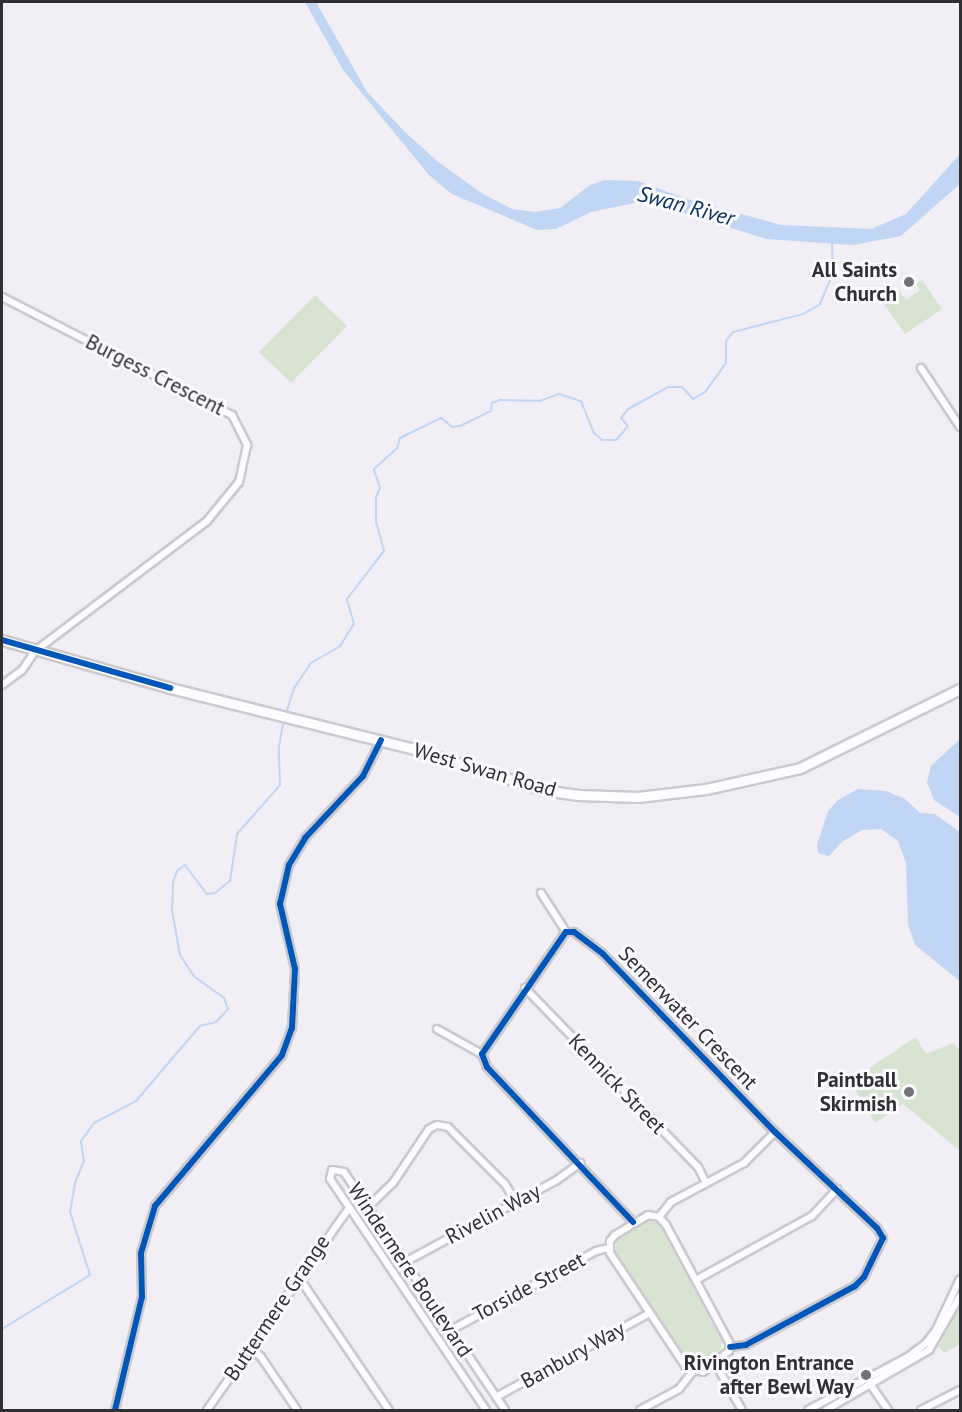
<!DOCTYPE html>
<html>
<head>
<meta charset="utf-8">
<style>
  body { margin:0 }
  #map { position:relative; width:962px; height:1412px; overflow:hidden; background:#f1eef5; font-family:"PT Sans",sans-serif }
  div>[style] { position:absolute }
  .green>* { inset:0; background:#d7e4d1 }
  .water>* { inset:0; background:#c1d6f4 }
  .stream>* { height:2px; margin:-1px; padding:0 1px; transform-origin:1px; border-radius:1px; background:#c1d6f4 }
  .roads { filter:drop-shadow(2px 0 #cccacf) drop-shadow(-2px 0 #cccacf) drop-shadow(0 2px #cccacf) drop-shadow(0 -2px #cccacf) }
  .minor>* { height:6px; margin:-3px; padding:0 3px; transform-origin:3px; border-radius:3px; background:#fdfcfe }
  .primary>* { height:9px; margin:-4.5px; padding:0 4.5px; transform-origin:4.5px; border-radius:4.5px; background:#fdfcfe }
  .cycleway>* { height:6px; margin:-3px; padding:0 3px; transform-origin:3px; border-radius:3px; background:#0057b8 }
  .dots>* { width:16px; height:16px; translate:-50% -50%; box-sizing:border-box; border:3px solid #fcfbfd; border-radius:50% }
  span { translate:-50% -50%; white-space:nowrap; text-align:center; line-height:1.15; -webkit-text-stroke:6px #fcfbfd; paint-order:stroke }
  .poi-label { font-size:21px; color:#312f33; font-weight:700 }
  .right { translate:-100% -50%; text-align:right }
  .street-label { font-size:21px; color:#312f33 }
  .water-label { font-size:22px; color:#093261; font-style:italic }
  .frame { position:absolute; inset:0; border:3px solid #312f33; pointer-events:none }
</style>
</head>
<body>
<div id="map">
  <div class="green">
    <div style="clip-path:polygon(922px 280px,942px 309px,905px 334px,882px 301px,899px 290px,906px 300px,920px 290px,916px 284px)"></div>
    <div style="clip-path:polygon(315px 295px,347px 326px,291px 383px,259px 352px)"></div>
    <div style="clip-path:polygon(916px 1037px,926px 1054px,953px 1043px,960px 1050px,960px 1151px,903px 1104px,875px 1123px,850px 1081px)"></div>
    <div style="clip-path:polygon(650px 1220px,658px 1223px,722px 1341px,720px 1353px,703px 1367px,693px 1366px,686px 1359px,615px 1250px,617px 1240px)"></div>
    <div style="clip-path:polygon(960px 1306px,960px 1344px,945px 1353px,938px 1347px)"></div>
  </div>
  <div class="water">
    <div style="clip-path:polygon(305px 2px,316px 2px,367px 92px,405px 132px,437px 161px,483px 194px,512px 209px,535px 212px,560px 208px,590px 185px,605px 180px,638px 181px,687px 199px,781px 225px,871px 229px,906px 214px,960px 154px,960px 184px,901px 236px,853px 245px,766px 239px,645px 201px,591px 212px,556px 229px,537px 230px,452px 194px,429px 175px,343px 70px)"></div>
    <div style="clip-path:polygon(960px 739px,960px 817px,934px 800px,927px 782px,931px 766px)"></div>
    <div style="clip-path:polygon(858px 789px,886px 791px,905px 799px,920px 813px,935px 814px,960px 832px,960px 981px,915px 945px,908px 924px,906px 863px,898px 841px,881px 829px,862px 830px,842px 842px,829px 856px,818px 853px,817px 845px,828px 811px,838px 800px)"></div>
  </div>
  <div class="stream">
    <div style="left:286px;top:714px;width:27px;rotate:-73deg"></div>
    <div style="left:294px;top:688px;width:30px;rotate:-56deg"></div>
    <div style="left:311px;top:663px;width:34px;rotate:-30deg"></div>
    <div style="left:340px;top:646px;width:26px;rotate:-58deg"></div>
    <div style="left:354px;top:624px;width:26px;rotate:-106deg"></div>
    <div style="left:347px;top:599px;width:61px;rotate:-52.4deg"></div>
    <div style="left:384px;top:551px;width:30px;rotate:-105deg"></div>
    <div style="left:376px;top:522px;width:25px;rotate:-90deg"></div>
    <div style="left:376px;top:497px;width:10px;rotate:-66deg"></div>
    <div style="left:380px;top:488px;width:20px;rotate:-108deg"></div>
    <div style="left:374px;top:469px;width:31px;rotate:-42deg"></div>
    <div style="left:397px;top:448px;width:10px;rotate:-73deg"></div>
    <div style="left:400px;top:438px;width:46px;rotate:-26deg"></div>
    <div style="left:441px;top:418px;width:14px;rotate:39deg"></div>
    <div style="left:452px;top:427px;width:8px;rotate:-7deg"></div>
    <div style="left:460px;top:426px;width:34px;rotate:-26deg"></div>
    <div style="left:491px;top:411px;width:8px;rotate:-83deg"></div>
    <div style="left:492px;top:403px;width:9px;rotate:-21deg"></div>
    <div style="left:500px;top:400px;width:39px;rotate:1deg"></div>
    <div style="left:539px;top:401px;width:21px;rotate:-19deg"></div>
    <div style="left:559px;top:394px;width:23px;rotate:18deg"></div>
    <div style="left:581px;top:401px;width:35px;rotate:68deg"></div>
    <div style="left:594px;top:433px;width:11px;rotate:41deg"></div>
    <div style="left:602px;top:440px;width:14px"></div>
    <div style="left:616px;top:440px;width:18px;rotate:-49deg"></div>
    <div style="left:628px;top:426px;width:11px;rotate:-131deg"></div>
    <div style="left:621px;top:418px;width:11px;rotate:-52deg"></div>
    <div style="left:628px;top:409px;width:46px;rotate:-28.8deg"></div>
    <div style="left:668px;top:387px;width:14px"></div>
    <div style="left:682px;top:387px;width:16px;rotate:47deg"></div>
    <div style="left:693px;top:399px;width:14px;rotate:-30deg"></div>
    <div style="left:705px;top:392px;width:36px;rotate:-54deg"></div>
    <div style="left:726px;top:363px;width:22px;rotate:-90deg"></div>
    <div style="left:726px;top:341px;width:11px;rotate:-52deg"></div>
    <div style="left:733px;top:332px;width:72px;rotate:-14.4deg"></div>
    <div style="left:803px;top:314px;width:20px;rotate:-30deg"></div>
    <div style="left:820px;top:304px;width:33px;rotate:-67deg"></div>
    <div style="left:833px;top:274px;width:32px;rotate:-92deg"></div>
    <div style="left:2px;top:1329px;width:103px;rotate:-31.5deg"></div>
    <div style="left:90px;top:1275px;width:66px;rotate:-107.6deg"></div>
    <div style="left:70px;top:1212px;width:29px;rotate:-80deg"></div>
    <div style="left:75px;top:1183px;width:24px;rotate:-68deg"></div>
    <div style="left:84px;top:1161px;width:20px;rotate:-99deg"></div>
    <div style="left:81px;top:1141px;width:22px;rotate:-54deg"></div>
    <div style="left:94px;top:1123px;width:47px;rotate:-27.6deg"></div>
    <div style="left:136px;top:1101px;width:99px;rotate:-49.5deg"></div>
    <div style="left:200px;top:1026px;width:16px;rotate:-14deg"></div>
    <div style="left:216px;top:1022px;width:18px;rotate:-47deg"></div>
    <div style="left:228px;top:1009px;width:12px;rotate:-110deg"></div>
    <div style="left:224px;top:998px;width:37px;rotate:-144deg"></div>
    <div style="left:194px;top:976px;width:25px;rotate:-124deg"></div>
    <div style="left:180px;top:955px;width:45px;rotate:-100.3deg"></div>
    <div style="left:172px;top:911px;width:29px;rotate:-88deg"></div>
    <div style="left:173px;top:882px;width:12px;rotate:-70deg"></div>
    <div style="left:177px;top:871px;width:10px;rotate:-37deg"></div>
    <div style="left:185px;top:865px;width:36px;rotate:53deg"></div>
    <div style="left:207px;top:894px;width:8px;rotate:-7deg"></div>
    <div style="left:215px;top:893px;width:19px;rotate:-39deg"></div>
    <div style="left:230px;top:881px;width:48px;rotate:-81.5deg"></div>
    <div style="left:237px;top:834px;width:65px;rotate:-48.7deg"></div>
    <div style="left:280px;top:785px;width:38px;rotate:-92deg"></div>
    <div style="left:279px;top:747px;width:28px;rotate:-80deg"></div>
  </div>
  <div class="roads">
    <div class="minor">
      <div style="left:2px;top:297px;width:259px;rotate:27.2deg"></div>
      <div style="left:232px;top:415px;width:34px;rotate:63deg"></div>
      <div style="left:247px;top:445px;width:38px;rotate:102deg"></div>
      <div style="left:239px;top:482px;width:50px;rotate:129.4deg"></div>
      <div style="left:207px;top:521px;width:216px;rotate:142.9deg"></div>
      <div style="left:35px;top:651px;width:23px;rotate:124deg"></div>
      <div style="left:22px;top:670px;width:25px;rotate:143deg"></div>
      <div style="left:921px;top:368px;width:71px;rotate:56.5deg"></div>
      <div style="left:541px;top:893px;width:46px;rotate:57.3deg"></div>
      <div style="left:525px;top:988px;width:249px;rotate:46deg"></div>
      <div style="left:698px;top:1167px;width:18px;rotate:63deg"></div>
      <div style="left:437px;top:1029px;width:51px;rotate:29.1deg"></div>
      <div style="left:368px;top:1207px;width:35px;rotate:-44deg"></div>
      <div style="left:393px;top:1183px;width:65px;rotate:-56.3deg"></div>
      <div style="left:429px;top:1129px;width:9px;rotate:-27deg"></div>
      <div style="left:437px;top:1125px;width:11px;rotate:10deg"></div>
      <div style="left:448px;top:1127px;width:81px;rotate:45deg"></div>
      <div style="left:505px;top:1184px;width:21px;rotate:59deg"></div>
      <div style="left:648px;top:1215px;width:11px;rotate:10deg"></div>
      <div style="left:659px;top:1217px;width:11px;rotate:49deg"></div>
      <div style="left:666px;top:1225px;width:133px;rotate:61.7deg"></div>
      <div style="left:729px;top:1342px;width:9px;rotate:90deg"></div>
      <div style="left:729px;top:1351px;width:33px;rotate:141deg"></div>
      <div style="left:703px;top:1372px;width:18px;rotate:-164deg"></div>
      <div style="left:686px;top:1367px;width:137px;rotate:-123.7deg"></div>
      <div style="left:610px;top:1253px;width:12px;rotate:-90deg"></div>
      <div style="left:610px;top:1241px;width:8px;rotate:-50deg"></div>
      <div style="left:615px;top:1235px;width:39px;rotate:-31deg"></div>
      <div style="left:659px;top:1217px;width:19px;rotate:-51deg"></div>
      <div style="left:671px;top:1202px;width:83px;rotate:-28.1deg"></div>
      <div style="left:744px;top:1163px;width:44px;rotate:-45deg"></div>
      <div style="left:633px;top:1222px;width:213px;rotate:-133.3deg"></div>
      <div style="left:487px;top:1067px;width:14px;rotate:-111deg"></div>
      <div style="left:482px;top:1054px;width:148px;rotate:-55.5deg"></div>
      <div style="left:566px;top:932px;width:8px"></div>
      <div style="left:574px;top:932px;width:36px;rotate:37deg"></div>
      <div style="left:603px;top:954px;width:248px;rotate:46deg"></div>
      <div style="left:775px;top:1132px;width:140px;rotate:43.3deg"></div>
      <div style="left:877px;top:1228px;width:12px;rotate:59deg"></div>
      <div style="left:883px;top:1238px;width:43px;rotate:116deg"></div>
      <div style="left:864px;top:1277px;width:13px;rotate:135deg"></div>
      <div style="left:855px;top:1286px;width:124px;rotate:151.6deg"></div>
      <div style="left:746px;top:1345px;width:16px;rotate:173deg"></div>
      <div style="left:405px;top:1262px;width:173px;rotate:-28.3deg"></div>
      <div style="left:557px;top:1180px;width:29px;rotate:-36deg"></div>
      <div style="left:297px;top:1279px;width:9px;rotate:41deg"></div>
      <div style="left:304px;top:1285px;width:151px;rotate:55.8deg"></div>
      <div style="left:696px;top:1280px;width:132px;rotate:-28.9deg"></div>
      <div style="left:812px;top:1216px;width:37px;rotate:-47deg"></div>
      <div style="left:451px;top:1330px;width:165px;rotate:-28.6deg"></div>
      <div style="left:596px;top:1251px;width:12px;rotate:-14deg"></div>
      <div style="left:251px;top:1348px;width:13px;rotate:42deg"></div>
      <div style="left:261px;top:1357px;width:64px;rotate:55.8deg"></div>
      <div style="left:715px;top:1363px;width:54px;rotate:60.1deg"></div>
      <div style="left:870px;top:1384px;width:32px;rotate:55deg"></div>
      <div style="left:496px;top:1397px;width:175px;rotate:-28.6deg"></div>
      <div style="left:115px;top:1410px;width:116px;rotate:-76.6deg"></div>
      <div style="left:142px;top:1297px;width:44px;rotate:-91.3deg"></div>
      <div style="left:141px;top:1253px;width:49px;rotate:-73.4deg"></div>
      <div style="left:155px;top:1206px;width:197px;rotate:-49.9deg"></div>
      <div style="left:282px;top:1055px;width:29px;rotate:-70deg"></div>
      <div style="left:292px;top:1028px;width:59px;rotate:-87.1deg"></div>
      <div style="left:295px;top:969px;width:67px;rotate:-103deg"></div>
      <div style="left:280px;top:904px;width:40px;rotate:-77deg"></div>
      <div style="left:289px;top:865px;width:31px;rotate:-59deg"></div>
      <div style="left:305px;top:838px;width:85px;rotate:-46.9deg"></div>
      <div style="left:363px;top:776px;width:40px;rotate:-63.4deg"></div>
      <div style="left:207px;top:1410px;width:247px;rotate:-54.9deg"></div>
      <div style="left:486px;top:1410px;width:279px;rotate:-124deg"></div>
      <div style="left:330px;top:1179px;width:9px;rotate:-77deg"></div>
      <div style="left:332px;top:1170px;width:12px;rotate:9deg"></div>
      <div style="left:344px;top:1172px;width:287px;rotate:55.9deg"></div>
      <div style="left:640px;top:1410px;width:44px;rotate:-28.3deg"></div>
      <div style="left:679px;top:1389px;width:23px;rotate:-52deg"></div>
      <div style="left:808px;top:1410px;width:115px;rotate:-28.1deg"></div>
      <div style="left:909px;top:1356px;width:21px;rotate:-37deg"></div>
      <div style="left:926px;top:1343px;width:16px;rotate:-52deg"></div>
      <div style="left:936px;top:1330px;width:56px;rotate:-64.8deg"></div>
      <div style="left:826px;top:1410px;width:119px;rotate:-30.2deg"></div>
      <div style="left:929px;top:1350px;width:62px;rotate:-60.1deg"></div>
      <div style="left:921px;top:1410px;width:44px;rotate:-27.1deg"></div>
    </div>
    <div class="primary">
      <div style="left:2px;top:640px;width:175px;rotate:15.9deg"></div>
      <div style="left:170px;top:688px;width:252px;rotate:14deg"></div>
      <div style="left:414px;top:749px;width:135px;rotate:17.6deg"></div>
      <div style="left:543px;top:790px;width:36px;rotate:8deg"></div>
      <div style="left:579px;top:795px;width:59px;rotate:1.9deg"></div>
      <div style="left:638px;top:797px;width:68px;rotate:-6.7deg"></div>
      <div style="left:706px;top:789px;width:96px;rotate:-12.6deg"></div>
      <div style="left:800px;top:768px;width:178px;rotate:-26.3deg"></div>
    </div>
  </div>
  <div class="cycleway">
    <div style="left:2px;top:640px;width:175px;rotate:15.9deg"></div>
    <div style="left:633px;top:1222px;width:213px;rotate:-133.3deg"></div>
    <div style="left:487px;top:1067px;width:14px;rotate:-111deg"></div>
    <div style="left:482px;top:1054px;width:148px;rotate:-55.5deg"></div>
    <div style="left:566px;top:932px;width:8px"></div>
    <div style="left:574px;top:932px;width:36px;rotate:37deg"></div>
    <div style="left:603px;top:954px;width:248px;rotate:46deg"></div>
    <div style="left:775px;top:1132px;width:140px;rotate:43.3deg"></div>
    <div style="left:877px;top:1228px;width:12px;rotate:59deg"></div>
    <div style="left:883px;top:1238px;width:43px;rotate:116deg"></div>
    <div style="left:864px;top:1277px;width:13px;rotate:135deg"></div>
    <div style="left:855px;top:1286px;width:124px;rotate:151.6deg"></div>
    <div style="left:746px;top:1345px;width:16px;rotate:173deg"></div>
    <div style="left:115px;top:1410px;width:116px;rotate:-76.6deg"></div>
    <div style="left:142px;top:1297px;width:44px;rotate:-91.3deg"></div>
    <div style="left:141px;top:1253px;width:49px;rotate:-73.4deg"></div>
    <div style="left:155px;top:1206px;width:197px;rotate:-49.9deg"></div>
    <div style="left:282px;top:1055px;width:29px;rotate:-70deg"></div>
    <div style="left:292px;top:1028px;width:59px;rotate:-87.1deg"></div>
    <div style="left:295px;top:969px;width:67px;rotate:-103deg"></div>
    <div style="left:280px;top:904px;width:40px;rotate:-77deg"></div>
    <div style="left:289px;top:865px;width:31px;rotate:-59deg"></div>
    <div style="left:305px;top:838px;width:85px;rotate:-46.9deg"></div>
    <div style="left:363px;top:776px;width:40px;rotate:-63.4deg"></div>
  </div>
  <div class="dots">
    <div style="left:909px;top:282px;background:#747277"></div>
    <div style="left:909px;top:1092px;background:#747277"></div>
    <div style="left:866px;top:1375px;background:#747277"></div>
  </div>
  <div class="poi-label">
    <span class="right" style="left:897px;top:282px">All Saints<br>Church</span>
    <span class="right" style="left:897px;top:1092px">Paintball<br>Skirmish</span>
    <span class="right" style="left:854px;top:1375px">Rivington Entrance<br>after Bewl Way</span>
  </div>
  <div class="street-label">
    <span style="left:155px;top:375px;rotate:27deg">Burgess Crescent</span>
    <span style="left:485px;top:770px;rotate:16deg">West Swan Road</span>
    <span style="left:688px;top:1018px;rotate:46deg">Semerwater Crescent</span>
    <span style="left:617px;top:1084px;rotate:46deg">Kennick Street</span>
    <span style="left:493px;top:1214px;rotate:-28deg">Rivelin Way</span>
    <span style="left:410px;top:1270px;rotate:56deg">Windermere Boulevard</span>
    <span style="left:529px;top:1287px;rotate:-28deg">Torside Street</span>
    <span style="left:277px;top:1308px;rotate:-56deg">Buttermere Grange</span>
    <span style="left:573px;top:1355px;rotate:-29deg">Banbury Way</span>
  </div>
  <div class="water-label">
    <span style="left:686px;top:206px;rotate:15deg">Swan River</span>
  </div>
  <div class="frame"></div>
</div>
</body>
</html>
